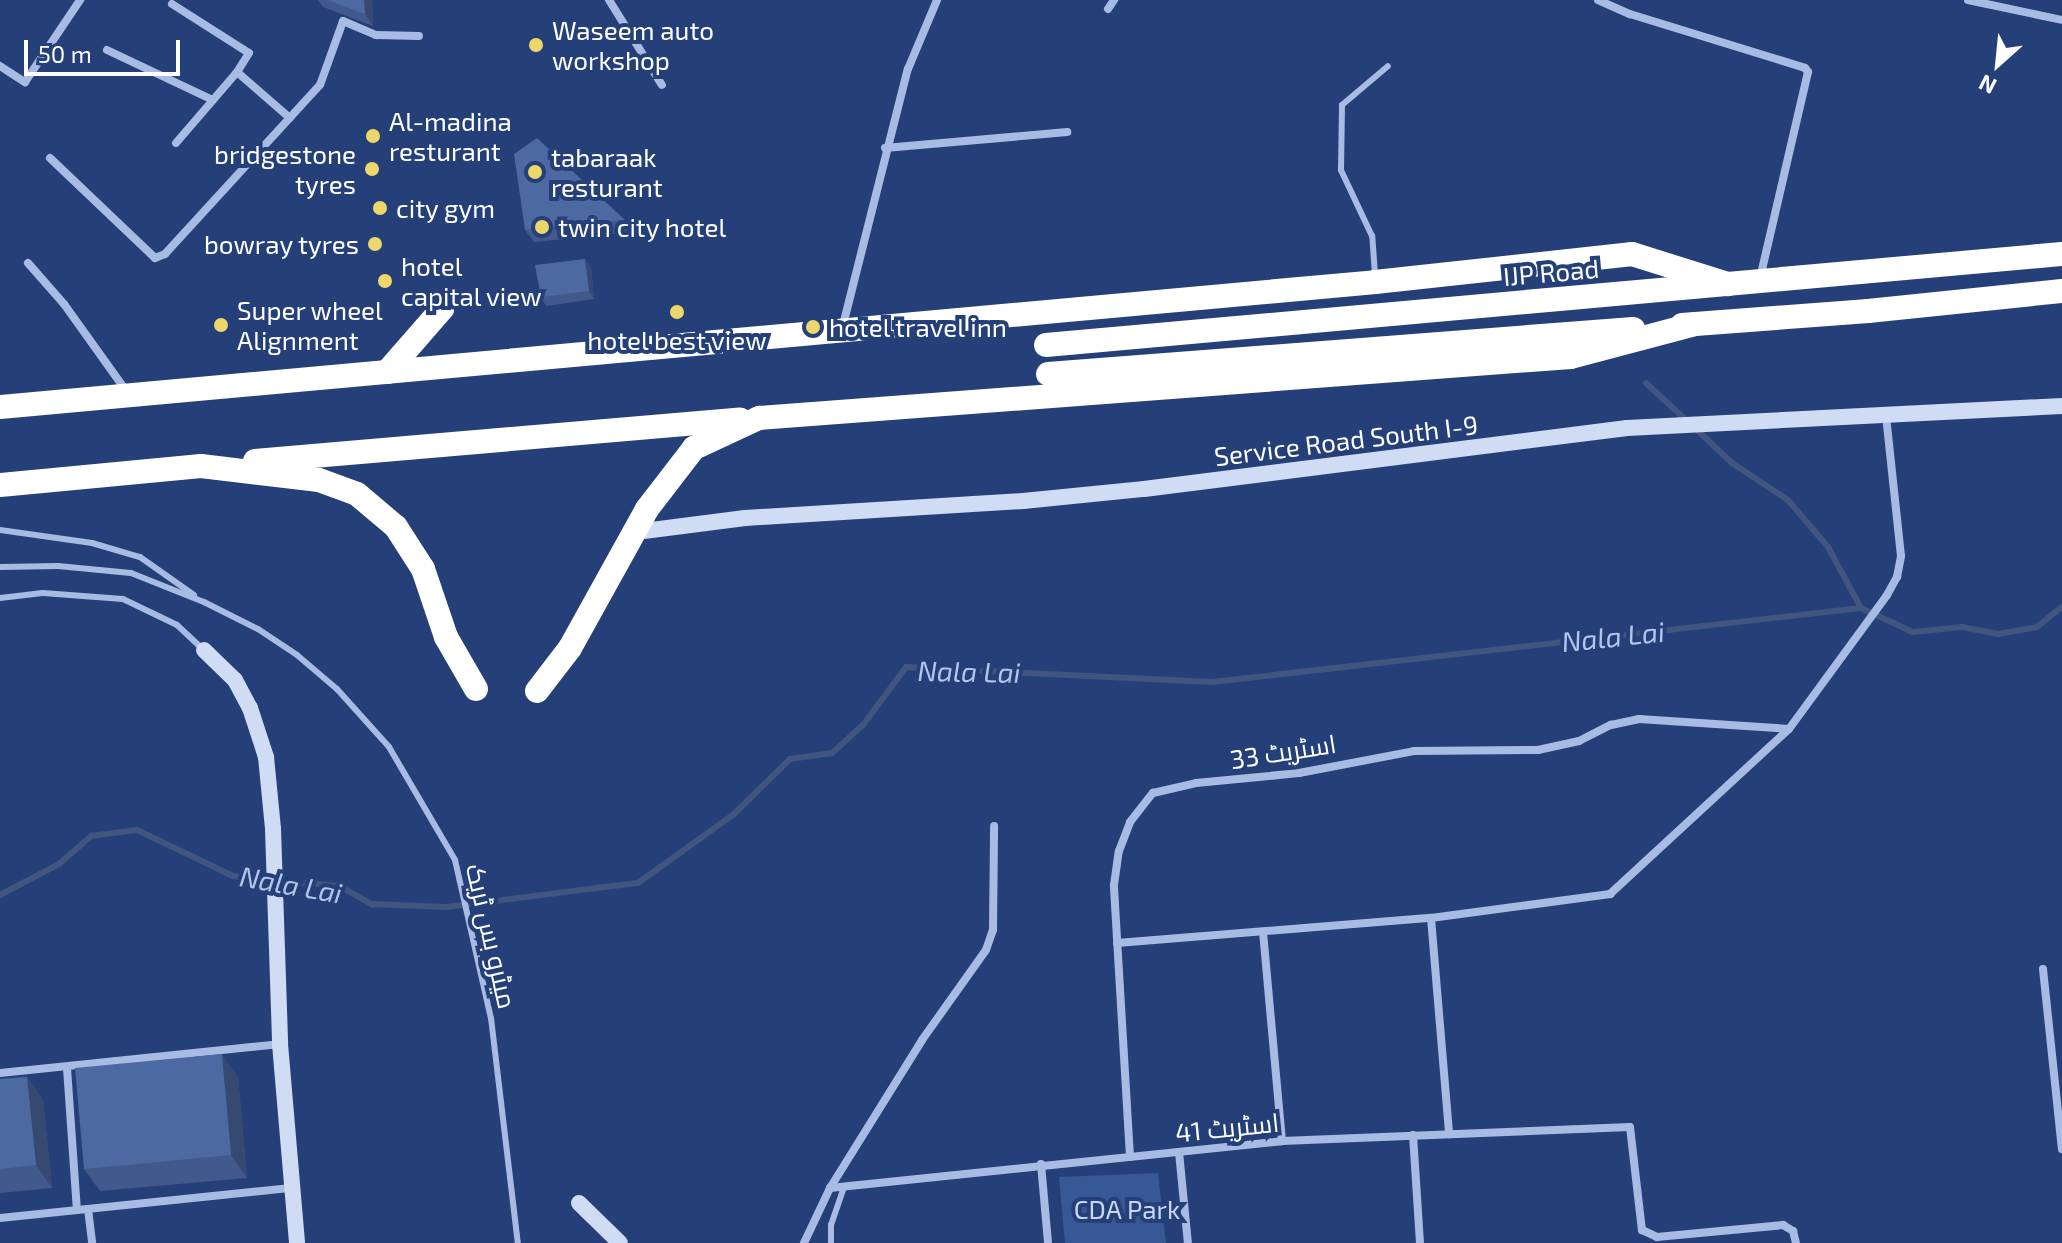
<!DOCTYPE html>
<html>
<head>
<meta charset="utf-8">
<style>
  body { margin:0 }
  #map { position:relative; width:2062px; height:1243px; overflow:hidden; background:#253f79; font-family:"Exo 2",Cairo,sans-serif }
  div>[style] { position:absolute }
  .green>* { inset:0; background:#385796 }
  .stream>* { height:6px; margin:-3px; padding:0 3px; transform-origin:3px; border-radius:3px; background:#41557f }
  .lane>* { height:6px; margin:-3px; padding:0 3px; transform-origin:3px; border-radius:3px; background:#a7bbe3 }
  .street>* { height:8px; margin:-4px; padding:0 4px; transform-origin:4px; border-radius:4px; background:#a7bbe3 }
  .secondary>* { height:16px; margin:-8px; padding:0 8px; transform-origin:8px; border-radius:8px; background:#d0dbf4 }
  .highway>* { height:24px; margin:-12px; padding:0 12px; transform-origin:12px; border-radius:12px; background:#fff }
  .wall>* { inset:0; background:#425a8b }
  .shaded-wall>* { inset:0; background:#364a71 }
  .building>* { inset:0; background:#4d69a2 }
  .dots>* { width:22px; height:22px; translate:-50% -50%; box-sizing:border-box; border:4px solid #253f79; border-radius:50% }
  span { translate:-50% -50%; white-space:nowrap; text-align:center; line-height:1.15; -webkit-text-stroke:8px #253f79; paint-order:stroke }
  .poi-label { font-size:26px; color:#fff }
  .left { translate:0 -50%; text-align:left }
  .right { translate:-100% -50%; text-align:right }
  .street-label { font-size:26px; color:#fff }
  .park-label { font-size:26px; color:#c9d7f3 }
  .water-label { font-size:28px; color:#b2c5eb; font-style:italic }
  .north { position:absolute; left:1958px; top:24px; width:80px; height:80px; -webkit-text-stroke:6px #253f79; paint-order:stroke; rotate:207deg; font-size:22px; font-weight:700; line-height:32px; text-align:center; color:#fff }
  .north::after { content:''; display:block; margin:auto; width:28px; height:36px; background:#fff; clip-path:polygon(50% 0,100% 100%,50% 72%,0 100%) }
  .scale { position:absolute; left:24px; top:40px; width:156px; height:36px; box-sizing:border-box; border:4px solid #fff; border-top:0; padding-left:10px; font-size:24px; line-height:28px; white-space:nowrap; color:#fff; -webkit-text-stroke:6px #253f79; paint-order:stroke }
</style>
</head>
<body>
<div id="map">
  <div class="green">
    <div style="clip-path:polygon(1158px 1173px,1166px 1243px,1065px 1243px,1059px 1177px)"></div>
  </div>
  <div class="stream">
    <div style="left:1646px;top:383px;width:56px;rotate:42.8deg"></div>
    <div style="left:1696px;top:429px;width:50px;rotate:43.4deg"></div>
    <div style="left:1732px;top:463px;width:67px;rotate:33.5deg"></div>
    <div style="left:1788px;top:500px;width:62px;rotate:49.6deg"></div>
    <div style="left:1828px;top:547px;width:69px;rotate:61.6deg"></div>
    <div style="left:0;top:895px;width:67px;rotate:-27.7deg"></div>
    <div style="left:59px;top:864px;width:43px;rotate:-41.2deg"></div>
    <div style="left:91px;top:836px;width:46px;rotate:-7.4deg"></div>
    <div style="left:137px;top:830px;width:106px;rotate:25.6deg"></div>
    <div style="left:233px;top:876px;width:106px;rotate:5.4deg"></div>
    <div style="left:339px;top:886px;width:38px;rotate:29deg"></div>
    <div style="left:372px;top:904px;width:75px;rotate:2.3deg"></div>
    <div style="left:447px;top:907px;width:193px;rotate:-7.2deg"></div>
    <div style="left:638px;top:883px;width:118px;rotate:-35.7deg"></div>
    <div style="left:734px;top:814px;width:78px;rotate:-44.5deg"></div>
    <div style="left:790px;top:759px;width:42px;rotate:-8.1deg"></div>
    <div style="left:832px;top:753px;width:42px;rotate:-42.1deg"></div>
    <div style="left:863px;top:725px;width:72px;rotate:-53.4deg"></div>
    <div style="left:906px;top:667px;width:306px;rotate:2.8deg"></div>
    <div style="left:1212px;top:682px;width:653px;rotate:-6.5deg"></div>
    <div style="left:1861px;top:608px;width:57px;rotate:24.8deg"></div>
    <div style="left:1913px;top:632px;width:49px;rotate:-5.8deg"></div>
    <div style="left:1962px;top:627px;width:37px;rotate:11deg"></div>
    <div style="left:1998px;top:634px;width:40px;rotate:-10deg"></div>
    <div style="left:2037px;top:627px;width:32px;rotate:-39deg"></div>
  </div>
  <div class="lane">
    <div style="left:1375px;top:275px;width:39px;rotate:-94deg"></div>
    <div style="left:1372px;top:236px;width:73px;rotate:-115.2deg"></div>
    <div style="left:1341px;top:170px;width:65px;rotate:-89.1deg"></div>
    <div style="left:1342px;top:105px;width:60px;rotate:-40.3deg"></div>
    <div style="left:0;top:530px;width:93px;rotate:8deg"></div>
    <div style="left:92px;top:543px;width:50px;rotate:16.3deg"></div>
    <div style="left:140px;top:557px;width:66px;rotate:35.1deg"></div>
    <div style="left:0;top:567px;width:58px;rotate:-1deg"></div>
    <div style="left:58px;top:566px;width:73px;rotate:5.5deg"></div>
    <div style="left:131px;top:573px;width:79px;rotate:21.7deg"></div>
    <div style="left:204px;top:602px;width:60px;rotate:26.6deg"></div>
    <div style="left:258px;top:629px;width:47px;rotate:33.7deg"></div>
    <div style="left:297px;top:655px;width:52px;rotate:40.4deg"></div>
    <div style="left:337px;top:689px;width:78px;rotate:48.1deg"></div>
    <div style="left:389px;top:747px;width:131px;rotate:59.7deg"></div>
    <div style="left:455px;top:860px;width:162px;rotate:77.2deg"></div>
    <div style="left:491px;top:1018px;width:227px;rotate:83.2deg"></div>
    <div style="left:0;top:598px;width:43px;rotate:-6.6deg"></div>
    <div style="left:43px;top:593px;width:80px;rotate:4.3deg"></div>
    <div style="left:123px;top:599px;width:60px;rotate:25.7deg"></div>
    <div style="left:177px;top:625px;width:34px;rotate:43deg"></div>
    <div style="left:831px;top:1243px;width:18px;rotate:-90deg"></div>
    <div style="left:831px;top:1225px;width:40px;rotate:-71.1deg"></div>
  </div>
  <div class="street">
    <div style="left:609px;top:0;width:100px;rotate:58.1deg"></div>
    <div style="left:1598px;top:0;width:35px;rotate:24deg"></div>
    <div style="left:1630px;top:14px;width:183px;rotate:17.1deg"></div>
    <div style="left:1805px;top:68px;width:5px;rotate:53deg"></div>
    <div style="left:1808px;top:72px;width:212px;rotate:103.1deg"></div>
    <div style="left:1968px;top:0;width:96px;rotate:12deg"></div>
    <div style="left:172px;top:4px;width:91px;rotate:32.5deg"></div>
    <div style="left:249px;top:53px;width:22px;rotate:122deg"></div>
    <div style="left:1108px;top:9px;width:11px;rotate:-56deg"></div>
    <div style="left:107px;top:50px;width:117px;rotate:25.3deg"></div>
    <div style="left:0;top:66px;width:30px;rotate:33deg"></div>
    <div style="left:25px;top:82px;width:99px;rotate:-56.1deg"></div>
    <div style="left:176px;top:143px;width:94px;rotate:-49.3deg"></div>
    <div style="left:237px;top:72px;width:70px;rotate:41deg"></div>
    <div style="left:885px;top:148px;width:183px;rotate:-5deg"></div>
    <div style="left:50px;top:158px;width:145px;rotate:43.6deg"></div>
    <div style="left:155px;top:258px;width:11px;rotate:-22deg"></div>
    <div style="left:165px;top:254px;width:229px;rotate:-47.5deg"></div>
    <div style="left:320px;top:85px;width:68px;rotate:-70.2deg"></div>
    <div style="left:343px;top:21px;width:36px;rotate:23deg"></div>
    <div style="left:376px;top:35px;width:43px;rotate:1.3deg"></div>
    <div style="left:28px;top:263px;width:55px;rotate:48.7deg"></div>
    <div style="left:64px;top:304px;width:108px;rotate:54.4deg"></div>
    <div style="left:843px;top:325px;width:264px;rotate:-75.8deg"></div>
    <div style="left:908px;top:69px;width:75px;rotate:-67.2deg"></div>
    <div style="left:1431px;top:918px;width:217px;rotate:85.2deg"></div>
    <div style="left:1263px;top:932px;width:210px;rotate:84.8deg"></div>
    <div style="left:1117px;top:943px;width:315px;rotate:-4.6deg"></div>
    <div style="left:1431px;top:918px;width:181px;rotate:-7.6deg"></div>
    <div style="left:1610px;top:894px;width:243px;rotate:-42.7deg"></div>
    <div style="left:1789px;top:729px;width:166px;rotate:-53.8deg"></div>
    <div style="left:1887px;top:595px;width:21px;rotate:-61deg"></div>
    <div style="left:1897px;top:577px;width:21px;rotate:-79deg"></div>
    <div style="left:1901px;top:556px;width:142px;rotate:-96.1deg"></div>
    <div style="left:2043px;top:969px;width:181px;rotate:84deg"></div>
    <div style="left:67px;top:1068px;width:142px;rotate:86deg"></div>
    <div style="left:0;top:1073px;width:281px;rotate:-5.9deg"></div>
    <div style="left:1413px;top:1135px;width:108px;rotate:86.3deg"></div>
    <div style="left:1179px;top:1152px;width:91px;rotate:84.4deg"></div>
    <div style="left:1130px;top:1157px;width:272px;rotate:-93.4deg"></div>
    <div style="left:1114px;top:885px;width:34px;rotate:-82deg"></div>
    <div style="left:1119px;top:851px;width:31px;rotate:-69deg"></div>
    <div style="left:1130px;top:822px;width:37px;rotate:-52deg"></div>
    <div style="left:1153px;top:793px;width:44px;rotate:-13.1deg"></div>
    <div style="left:1196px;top:783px;width:103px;rotate:-5.5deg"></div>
    <div style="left:1299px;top:773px;width:117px;rotate:-10.8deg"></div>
    <div style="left:1414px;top:751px;width:124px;rotate:-0.5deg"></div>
    <div style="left:1538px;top:750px;width:42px;rotate:-12.4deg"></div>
    <div style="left:1579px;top:741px;width:36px;rotate:-27deg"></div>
    <div style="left:1611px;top:725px;width:29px;rotate:-12deg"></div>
    <div style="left:1639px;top:719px;width:150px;rotate:3.8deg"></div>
    <div style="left:1041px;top:1164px;width:79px;rotate:84.9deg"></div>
    <div style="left:830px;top:1188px;width:454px;rotate:-5.9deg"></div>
    <div style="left:1282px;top:1141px;width:348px;rotate:-2.3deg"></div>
    <div style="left:1630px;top:1127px;width:104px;rotate:83.4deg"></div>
    <div style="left:1642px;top:1230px;width:17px;rotate:25deg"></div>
    <div style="left:1657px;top:1237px;width:127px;rotate:-5.4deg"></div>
    <div style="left:1783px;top:1225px;width:12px;rotate:31deg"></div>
    <div style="left:1793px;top:1231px;width:12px;rotate:76deg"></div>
    <div style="left:88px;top:1209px;width:34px;rotate:83deg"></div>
    <div style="left:0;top:1218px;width:293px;rotate:-5.9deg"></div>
    <div style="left:804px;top:1243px;width:61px;rotate:-64.7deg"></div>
    <div style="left:830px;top:1188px;width:174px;rotate:-58.1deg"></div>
    <div style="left:922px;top:1040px;width:110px;rotate:-54.6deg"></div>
    <div style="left:986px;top:950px;width:21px;rotate:-71deg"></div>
    <div style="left:993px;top:930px;width:104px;rotate:-89.4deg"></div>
  </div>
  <div class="secondary">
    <div style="left:636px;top:532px;width:110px;rotate:-7.3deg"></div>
    <div style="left:745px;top:518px;width:279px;rotate:-3.5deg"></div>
    <div style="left:1023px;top:501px;width:122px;rotate:-5.7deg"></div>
    <div style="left:1144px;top:489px;width:487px;rotate:-7.2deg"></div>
    <div style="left:1627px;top:428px;width:436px;rotate:-2.9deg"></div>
    <div style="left:204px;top:650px;width:43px;rotate:44.1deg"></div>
    <div style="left:235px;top:680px;width:32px;rotate:62deg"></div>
    <div style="left:250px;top:708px;width:52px;rotate:71.9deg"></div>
    <div style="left:266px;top:757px;width:72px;rotate:84.4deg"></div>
    <div style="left:273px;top:829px;width:215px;rotate:88.1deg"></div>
    <div style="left:280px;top:1044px;width:200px;rotate:85.1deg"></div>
    <div style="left:579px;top:1203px;width:57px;rotate:44.3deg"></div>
  </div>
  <div class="highway">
    <div style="left:1682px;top:325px;width:187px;rotate:-4.3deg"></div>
    <div style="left:1868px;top:311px;width:195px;rotate:-5.9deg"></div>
    <div style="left:1046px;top:345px;width:1020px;rotate:-5.12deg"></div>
    <div style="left:387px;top:372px;width:84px;rotate:-48.9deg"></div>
    <div style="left:1048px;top:374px;width:587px;rotate:-4.4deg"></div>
    <div style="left:0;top:407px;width:1381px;rotate:-5.19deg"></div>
    <div style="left:1375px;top:282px;width:259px;rotate:-6.2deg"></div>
    <div style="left:1632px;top:254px;width:101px;rotate:17.4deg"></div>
    <div style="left:255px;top:461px;width:487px;rotate:-4.9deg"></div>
    <div style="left:0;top:485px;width:202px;rotate:-5.4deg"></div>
    <div style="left:201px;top:466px;width:119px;rotate:6.8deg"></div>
    <div style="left:319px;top:480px;width:40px;rotate:20.2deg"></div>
    <div style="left:357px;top:494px;width:51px;rotate:40.2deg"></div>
    <div style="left:396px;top:527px;width:50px;rotate:57.3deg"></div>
    <div style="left:423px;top:569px;width:72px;rotate:71.3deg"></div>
    <div style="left:446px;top:637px;width:60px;rotate:60deg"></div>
    <div style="left:537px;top:691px;width:54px;rotate:-52.5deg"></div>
    <div style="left:570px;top:648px;width:159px;rotate:-61deg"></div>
    <div style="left:647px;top:509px;width:77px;rotate:-52.4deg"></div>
    <div style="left:694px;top:448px;width:72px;rotate:-24.8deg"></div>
    <div style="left:759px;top:418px;width:814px;rotate:-4.3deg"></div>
    <div style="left:1571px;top:357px;width:128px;rotate:-14.9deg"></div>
  </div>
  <div class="wall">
    <div style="clip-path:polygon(318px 0,372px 0,373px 26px,323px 7px)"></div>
    <div style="clip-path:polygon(625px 220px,634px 232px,534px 242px,525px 230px)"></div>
    <div style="clip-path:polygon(591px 267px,594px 299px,546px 306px,541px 297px)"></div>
    <div style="clip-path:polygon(27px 1077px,43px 1100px,52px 1188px,0 1193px,0 1079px)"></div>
    <div style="clip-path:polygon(238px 1077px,247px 1178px,100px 1191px,84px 1169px)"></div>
  </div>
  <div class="shaded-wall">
    <div style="clip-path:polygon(364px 0,372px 0,373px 26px,365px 14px)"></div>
    <div style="clip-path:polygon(585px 259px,591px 267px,594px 299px,589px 291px)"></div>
    <div style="clip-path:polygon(222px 1054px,238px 1077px,247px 1178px,231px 1155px)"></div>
    <div style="clip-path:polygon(27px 1077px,43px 1100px,52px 1188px,36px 1165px)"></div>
  </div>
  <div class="building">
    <div style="clip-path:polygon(328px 0,364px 0,365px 14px)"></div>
    <div style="clip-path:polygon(537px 138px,625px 220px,525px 230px,514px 154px)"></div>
    <div style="clip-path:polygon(585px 259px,589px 291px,541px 297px,535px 265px)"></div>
    <div style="clip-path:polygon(222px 1054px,231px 1155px,84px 1169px,75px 1068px)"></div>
    <div style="clip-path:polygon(27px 1077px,36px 1165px,0 1169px,0 1079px)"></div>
  </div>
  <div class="dots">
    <div style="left:536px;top:45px;background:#edd76b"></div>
    <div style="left:373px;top:136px;background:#edd76b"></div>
    <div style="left:372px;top:169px;background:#edd76b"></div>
    <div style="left:535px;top:172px;background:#edd76b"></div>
    <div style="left:380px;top:208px;background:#edd76b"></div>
    <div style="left:542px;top:227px;background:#edd76b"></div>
    <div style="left:375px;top:244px;background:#edd76b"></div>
    <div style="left:385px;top:281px;background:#edd76b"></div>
    <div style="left:677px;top:312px;background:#edd76b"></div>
    <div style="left:221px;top:325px;background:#edd76b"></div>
    <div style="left:813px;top:327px;background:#edd76b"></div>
  </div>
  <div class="poi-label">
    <span class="left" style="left:552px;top:45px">Waseem auto<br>workshop</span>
    <span class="left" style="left:389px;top:136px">Al-madina<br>resturant</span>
    <span class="right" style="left:356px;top:169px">bridgestone<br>tyres</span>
    <span class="left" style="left:551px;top:172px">tabaraak<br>resturant</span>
    <span class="left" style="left:396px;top:208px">city gym</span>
    <span class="left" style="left:558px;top:227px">twin city hotel</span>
    <span class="right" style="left:359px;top:244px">bowray tyres</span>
    <span class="left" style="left:401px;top:281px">hotel<br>capital view</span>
    <span class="left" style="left:237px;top:325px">Super wheel<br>Alignment</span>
    <span class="left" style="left:829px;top:327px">hotel travel inn</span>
    <span style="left:677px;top:340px">hotel best view</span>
  </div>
  <div class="street-label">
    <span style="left:1551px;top:272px;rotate:-5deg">IJP Road</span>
    <span style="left:1346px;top:440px;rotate:-7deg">Service Road South I-9</span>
    <span style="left:1283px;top:751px;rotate:-9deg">اسٹریٹ 33</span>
    <span style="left:492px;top:936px;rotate:77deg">میٹرو بس ٹریک</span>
    <span style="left:1227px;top:1127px;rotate:-6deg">اسٹریٹ 41</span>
  </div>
  <div class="park-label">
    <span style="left:1127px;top:1209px">CDA Park</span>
  </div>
  <div class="water-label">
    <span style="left:1613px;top:636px;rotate:-6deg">Nala Lai</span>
    <span style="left:969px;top:671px;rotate:1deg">Nala Lai</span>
    <span style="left:291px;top:884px;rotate:10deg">Nala Lai</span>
  </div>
  <div class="north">N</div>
  <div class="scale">50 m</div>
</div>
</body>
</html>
